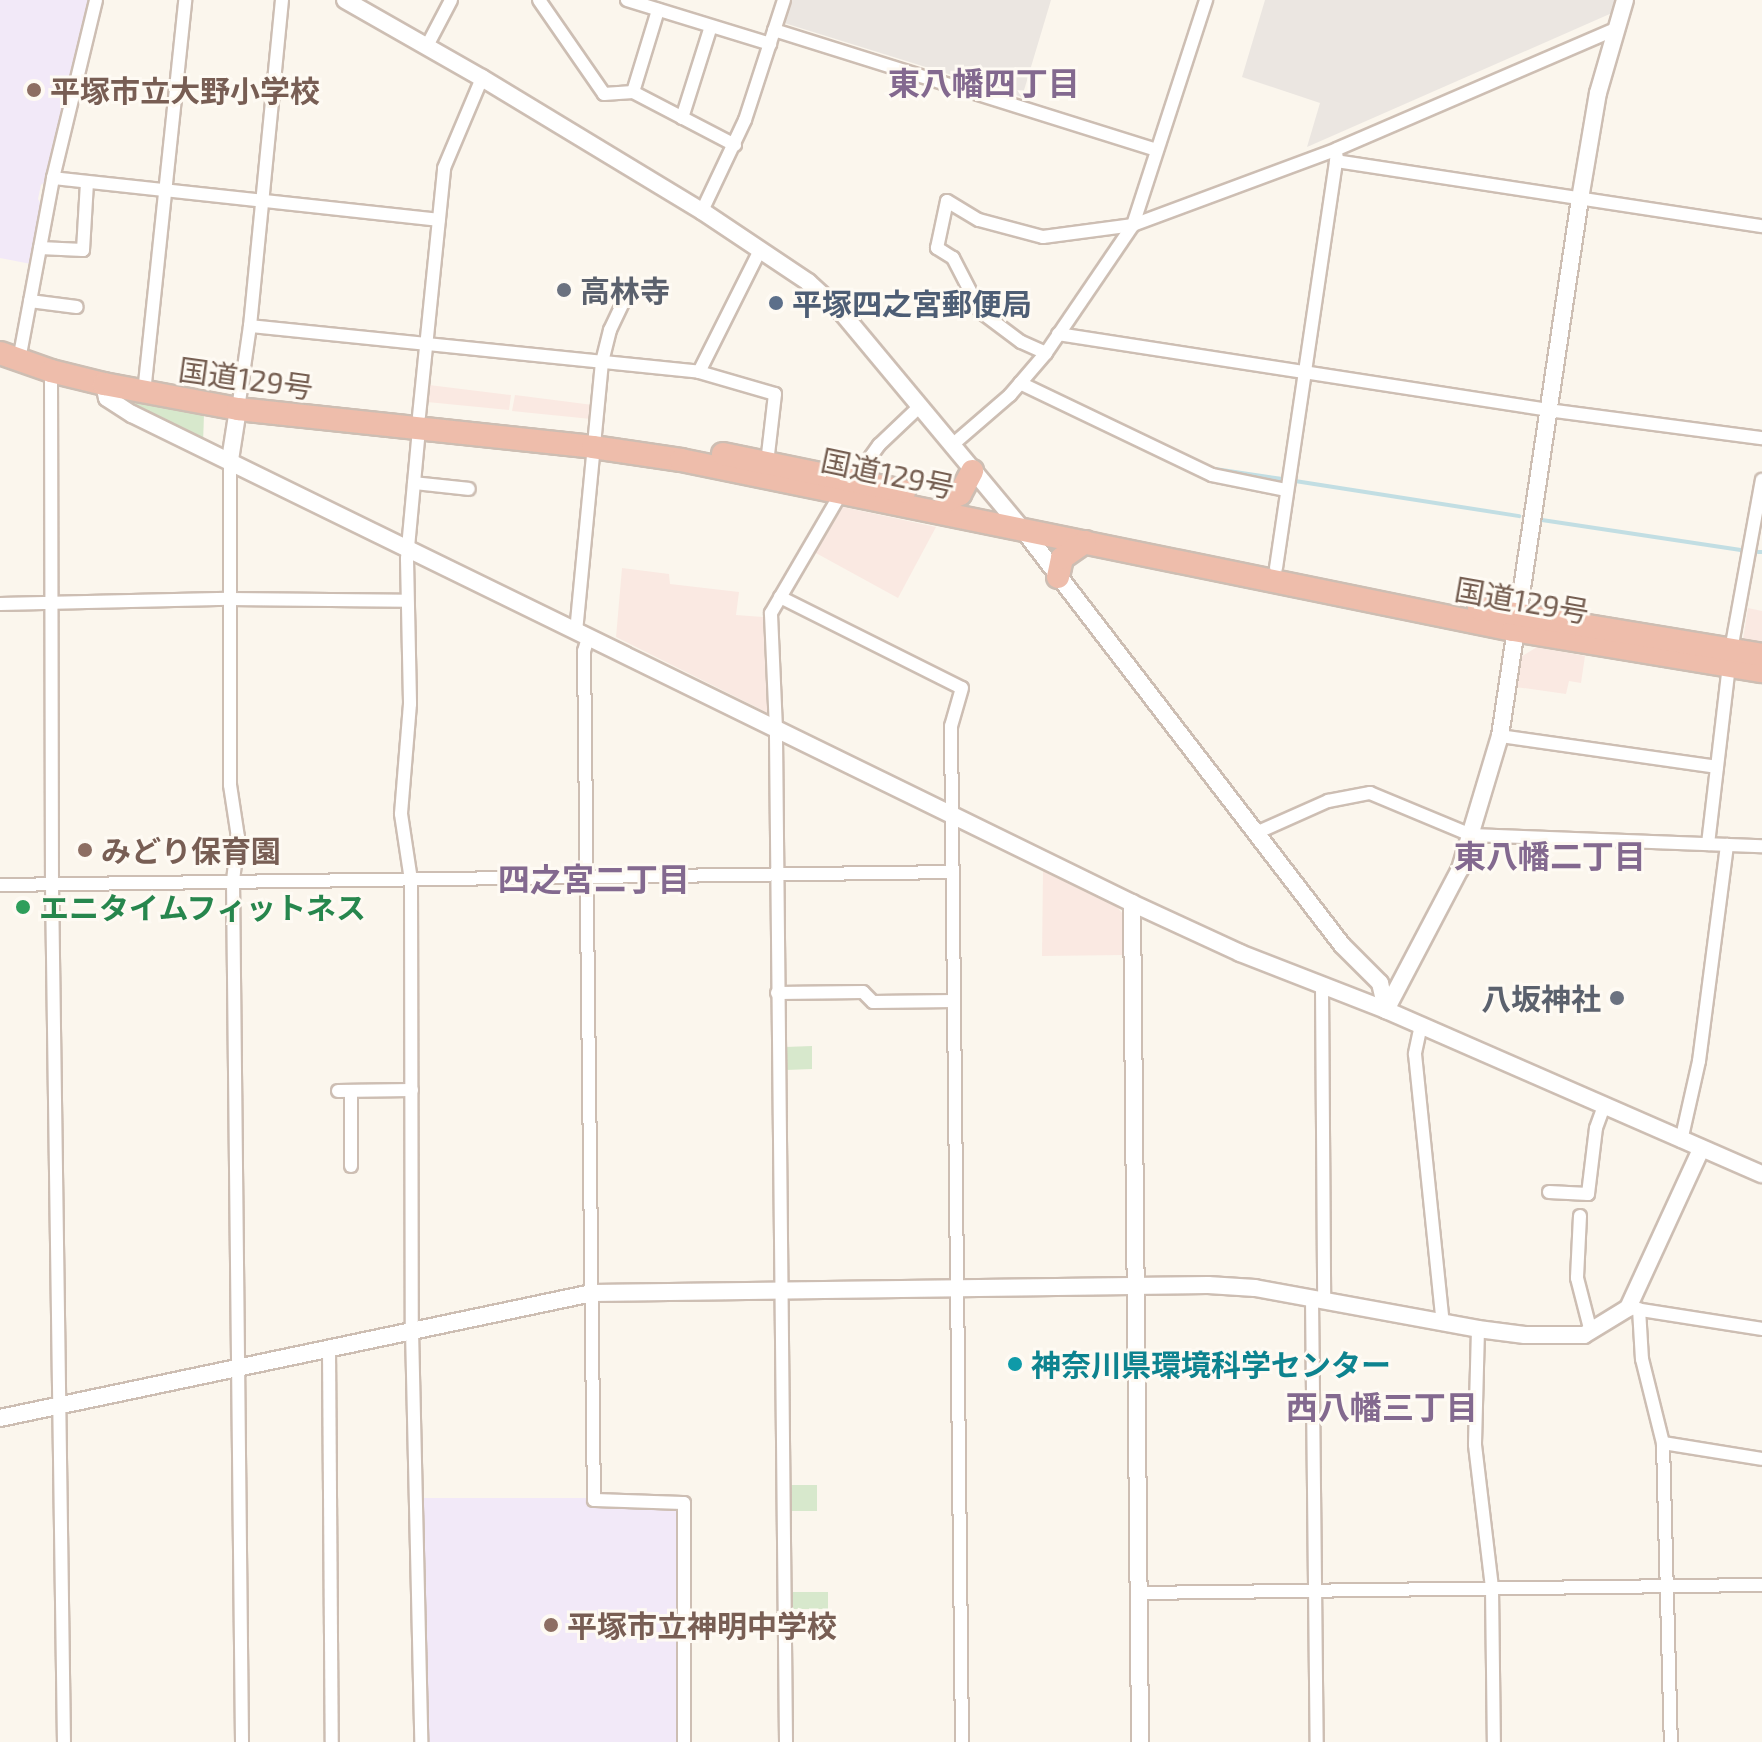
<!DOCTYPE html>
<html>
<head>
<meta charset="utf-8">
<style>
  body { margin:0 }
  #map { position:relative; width:1762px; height:1742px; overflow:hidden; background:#fbf6ed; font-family:"Exo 2","Noto Sans JP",sans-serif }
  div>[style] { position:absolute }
  .commercial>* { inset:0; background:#fae9e2 }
  .industrial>* { inset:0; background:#ebe6e1 }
  .education>* { inset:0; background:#f2e9f8 }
  .green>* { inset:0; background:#d7e8cc }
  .stream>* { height:4px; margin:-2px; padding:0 2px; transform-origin:2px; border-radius:2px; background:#c2dee3 }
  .roads { filter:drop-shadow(2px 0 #cdbeb3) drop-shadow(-2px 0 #cdbeb3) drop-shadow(0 2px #cdbeb3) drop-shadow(0 -2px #cdbeb3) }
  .street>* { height:12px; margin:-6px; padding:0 6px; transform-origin:6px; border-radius:6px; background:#fff }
  .secondary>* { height:16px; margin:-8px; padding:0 8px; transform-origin:8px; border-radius:8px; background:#fff }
  .highway>* { height:22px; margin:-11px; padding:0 11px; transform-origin:11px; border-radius:11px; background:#eebdab }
  .dots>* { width:22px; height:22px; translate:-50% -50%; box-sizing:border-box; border:4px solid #fefaf3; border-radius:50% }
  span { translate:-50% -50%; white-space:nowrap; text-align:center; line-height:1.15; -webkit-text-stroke:6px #fefaf3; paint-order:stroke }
  .education-label { font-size:30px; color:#785e54; font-weight:700 }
  .left { translate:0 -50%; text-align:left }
  .worship-label { font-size:30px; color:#5b616d; font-weight:700 }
  .right { translate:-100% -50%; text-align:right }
  .service-label { font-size:30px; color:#4e5e75; font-weight:700 }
  .street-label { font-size:30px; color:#755e51 }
  .leisure-label { font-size:30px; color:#27864d; font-weight:700 }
  .culture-label { font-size:30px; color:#0d838f; font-weight:700 }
  .neighbourhood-label { font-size:32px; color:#83698f; font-weight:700 }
</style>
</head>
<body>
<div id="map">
  <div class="commercial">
    <div style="clip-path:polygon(429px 385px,511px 395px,509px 410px,427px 402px)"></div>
    <div style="clip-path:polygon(515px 395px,593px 405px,591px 419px,512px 411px)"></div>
    <div style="clip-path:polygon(843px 507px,936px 527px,898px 598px,814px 552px)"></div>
    <div style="clip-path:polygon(622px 568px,669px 574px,670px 584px,739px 592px,736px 615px,763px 617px,768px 713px,616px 637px)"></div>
    <div style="clip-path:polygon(1748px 608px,1762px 611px,1762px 642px,1743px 639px)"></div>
    <div style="clip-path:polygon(1537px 647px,1585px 656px,1581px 683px,1569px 681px,1566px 694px,1516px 687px,1519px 658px)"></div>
    <div style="clip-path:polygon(1043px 871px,1116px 906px,1123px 914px,1124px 955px,1042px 956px)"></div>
  </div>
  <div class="industrial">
    <div style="clip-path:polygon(788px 0,1051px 0,1022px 97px,781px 22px)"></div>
    <div style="clip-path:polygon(1265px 0,1616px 0,1612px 13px,1307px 147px,1320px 103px,1242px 77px)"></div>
  </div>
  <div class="education">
    <div style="clip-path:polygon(0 0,88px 0,47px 180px,41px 185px,38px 199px,42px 206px,31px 264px,0 258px)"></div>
    <div style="clip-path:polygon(423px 1498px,587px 1498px,588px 1505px,672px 1505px,676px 1508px,680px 1742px,424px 1742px)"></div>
  </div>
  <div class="green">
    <div style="clip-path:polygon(123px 398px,204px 414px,203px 444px,123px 404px)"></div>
    <div style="clip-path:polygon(812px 1046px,812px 1069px,786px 1070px,785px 1047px)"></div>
    <div style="clip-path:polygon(790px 1485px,817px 1485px,817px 1511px,790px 1511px)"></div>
    <div style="clip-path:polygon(792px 1592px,828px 1592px,828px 1609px,792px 1609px)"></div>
  </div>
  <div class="stream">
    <div style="left:1215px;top:469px;width:68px;rotate:8.5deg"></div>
    <div style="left:1295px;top:481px;width:227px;rotate:8.9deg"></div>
    <div style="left:1542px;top:520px;width:201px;rotate:8.6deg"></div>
    <div style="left:1758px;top:552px;width:4px"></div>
  </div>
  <div class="roads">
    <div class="street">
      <div style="left:539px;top:0;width:114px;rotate:55.3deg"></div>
      <div style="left:604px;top:94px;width:29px;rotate:-4deg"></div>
      <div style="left:633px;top:92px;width:115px;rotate:27.5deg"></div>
      <div style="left:627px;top:0;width:150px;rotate:17.1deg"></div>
      <div style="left:774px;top:30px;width:401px;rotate:17.4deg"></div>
      <div style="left:427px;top:46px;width:52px;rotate:-62.4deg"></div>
      <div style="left:633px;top:92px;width:86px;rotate:-73deg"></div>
      <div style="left:682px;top:118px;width:96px;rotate:-72.5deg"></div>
      <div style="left:1336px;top:161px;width:431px;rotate:8.7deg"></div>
      <div style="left:53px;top:178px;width:388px;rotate:6.2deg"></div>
      <div style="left:702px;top:211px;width:101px;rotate:-64.7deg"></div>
      <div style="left:745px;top:120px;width:126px;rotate:-72deg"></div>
      <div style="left:40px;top:248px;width:43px;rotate:2.7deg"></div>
      <div style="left:83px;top:250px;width:68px;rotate:-86.6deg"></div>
      <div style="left:30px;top:301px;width:47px;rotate:7.3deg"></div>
      <div style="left:250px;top:326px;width:451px;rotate:5.8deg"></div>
      <div style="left:699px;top:372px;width:79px;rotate:16.1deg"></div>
      <div style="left:775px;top:394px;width:69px;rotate:96.6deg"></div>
      <div style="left:1058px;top:334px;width:496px;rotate:8.8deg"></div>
      <div style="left:1548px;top:410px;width:216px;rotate:7.5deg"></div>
      <div style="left:1046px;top:353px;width:27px;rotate:-156deg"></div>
      <div style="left:1021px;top:342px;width:50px;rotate:-143.1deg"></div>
      <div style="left:981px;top:312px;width:61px;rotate:-117.4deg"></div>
      <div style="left:953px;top:258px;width:19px;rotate:-148deg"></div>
      <div style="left:937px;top:248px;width:48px;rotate:-78deg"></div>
      <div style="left:947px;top:201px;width:37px;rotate:31deg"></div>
      <div style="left:979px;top:220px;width:66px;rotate:14.9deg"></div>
      <div style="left:1043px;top:237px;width:91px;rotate:-7.6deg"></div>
      <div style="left:1133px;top:225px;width:218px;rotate:-20.4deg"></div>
      <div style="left:1337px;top:149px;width:304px;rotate:-23.3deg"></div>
      <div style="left:19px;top:360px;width:185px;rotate:-79.4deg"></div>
      <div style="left:53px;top:178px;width:183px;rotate:-76.4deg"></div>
      <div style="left:51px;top:371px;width:514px;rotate:89.89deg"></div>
      <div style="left:52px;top:885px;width:857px;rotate:89.2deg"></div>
      <div style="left:699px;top:372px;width:136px;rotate:-63.4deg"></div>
      <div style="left:1020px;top:383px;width:213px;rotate:25.6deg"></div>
      <div style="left:1212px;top:475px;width:76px;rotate:11.5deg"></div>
      <div style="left:144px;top:393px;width:395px;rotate:-84deg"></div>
      <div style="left:238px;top:409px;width:84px;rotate:-81.8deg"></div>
      <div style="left:250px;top:326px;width:328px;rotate:-84.4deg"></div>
      <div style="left:419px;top:416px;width:249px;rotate:-84.2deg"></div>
      <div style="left:444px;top:168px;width:98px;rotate:-67.1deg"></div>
      <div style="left:419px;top:429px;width:131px;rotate:95.3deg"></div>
      <div style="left:407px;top:559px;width:145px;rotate:88.8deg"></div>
      <div style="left:410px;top:704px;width:110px;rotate:94.7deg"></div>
      <div style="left:401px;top:814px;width:67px;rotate:81.4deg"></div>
      <div style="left:411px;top:880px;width:450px;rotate:89.9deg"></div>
      <div style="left:412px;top:1330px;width:412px;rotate:88.7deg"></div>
      <div style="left:951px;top:446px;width:78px;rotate:-40.8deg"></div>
      <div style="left:1010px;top:395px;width:55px;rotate:-49.4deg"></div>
      <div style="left:1046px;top:353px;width:155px;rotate:-55.8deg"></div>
      <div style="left:1133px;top:225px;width:237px;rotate:-72deg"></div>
      <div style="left:230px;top:460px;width:325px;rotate:90deg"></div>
      <div style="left:230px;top:785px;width:53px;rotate:81.3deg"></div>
      <div style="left:238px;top:837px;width:44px;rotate:96.5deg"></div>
      <div style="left:233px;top:881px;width:861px;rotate:89.4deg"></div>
      <div style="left:854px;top:480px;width:43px;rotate:-54.5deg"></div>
      <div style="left:879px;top:445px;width:55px;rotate:-43.5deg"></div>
      <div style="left:414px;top:483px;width:55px;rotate:6.2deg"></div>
      <div style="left:1276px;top:568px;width:416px;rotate:-81.6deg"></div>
      <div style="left:780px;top:597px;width:203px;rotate:26.6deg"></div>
      <div style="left:962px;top:688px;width:40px;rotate:106deg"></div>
      <div style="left:951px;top:726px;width:1016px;rotate:89.38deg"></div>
      <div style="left:0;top:604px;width:229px;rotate:-1.3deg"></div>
      <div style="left:229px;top:599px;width:178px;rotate:0.6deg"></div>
      <div style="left:576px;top:632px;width:271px;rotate:-84.5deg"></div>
      <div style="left:602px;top:362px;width:33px;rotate:-76deg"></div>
      <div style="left:610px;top:330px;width:44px;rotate:-64.6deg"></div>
      <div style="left:588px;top:638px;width:14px;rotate:107deg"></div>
      <div style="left:584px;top:651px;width:849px;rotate:89.33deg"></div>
      <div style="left:594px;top:1500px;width:90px;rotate:1.9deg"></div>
      <div style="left:684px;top:1503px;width:239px;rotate:90deg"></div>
      <div style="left:1731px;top:650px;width:173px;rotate:-79.7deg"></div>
      <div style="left:1500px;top:736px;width:219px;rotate:8.1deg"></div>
      <div style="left:1256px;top:833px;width:79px;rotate:-24deg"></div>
      <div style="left:1328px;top:801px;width:43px;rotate:-10.8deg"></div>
      <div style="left:1370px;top:793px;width:109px;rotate:22.6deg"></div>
      <div style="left:1471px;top:835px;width:291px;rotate:2.2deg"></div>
      <div style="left:1708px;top:844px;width:179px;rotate:-83.3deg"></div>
      <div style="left:0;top:885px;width:952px;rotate:-0.78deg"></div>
      <div style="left:1322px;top:986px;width:314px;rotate:89.6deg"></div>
      <div style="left:777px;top:993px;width:86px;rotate:-0.7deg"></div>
      <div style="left:863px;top:992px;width:14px;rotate:45deg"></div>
      <div style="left:873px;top:1002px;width:81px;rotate:-0.7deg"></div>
      <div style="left:1421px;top:1025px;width:30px;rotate:102deg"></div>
      <div style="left:1415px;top:1054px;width:270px;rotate:84.1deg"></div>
      <div style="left:338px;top:1091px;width:74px;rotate:-0.8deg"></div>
      <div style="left:1681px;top:1141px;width:82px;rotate:-77.3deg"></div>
      <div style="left:1699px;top:1061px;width:218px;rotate:-82.6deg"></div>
      <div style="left:351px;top:1166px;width:75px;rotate:-90deg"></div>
      <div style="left:1549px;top:1192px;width:39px;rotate:3deg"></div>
      <div style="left:1588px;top:1194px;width:66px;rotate:-83.1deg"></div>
      <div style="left:1596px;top:1128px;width:23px;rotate:-70deg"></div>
      <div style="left:1580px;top:1216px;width:62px;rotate:92.8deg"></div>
      <div style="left:1577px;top:1278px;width:56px;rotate:75.5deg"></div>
      <div style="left:1312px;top:1298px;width:444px;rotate:89.4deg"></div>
      <div style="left:1635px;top:1309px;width:129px;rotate:8.9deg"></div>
      <div style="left:1639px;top:1309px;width:50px;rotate:86.6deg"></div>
      <div style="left:1642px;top:1359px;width:87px;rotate:76deg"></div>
      <div style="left:1663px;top:1443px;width:299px;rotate:88.5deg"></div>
      <div style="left:1478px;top:1329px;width:116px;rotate:91.5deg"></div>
      <div style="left:1475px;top:1445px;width:144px;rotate:83.2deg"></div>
      <div style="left:1492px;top:1588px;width:154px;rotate:89.3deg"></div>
      <div style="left:329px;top:1350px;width:392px;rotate:89.6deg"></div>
      <div style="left:1663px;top:1443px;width:100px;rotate:9.2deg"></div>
      <div style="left:1139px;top:1593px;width:623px;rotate:-0.74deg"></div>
      <div style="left:786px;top:1742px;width:1013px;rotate:-90.57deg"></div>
      <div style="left:776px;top:729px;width:116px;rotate:-92.5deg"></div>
      <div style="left:771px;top:613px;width:139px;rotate:-59.7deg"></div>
    </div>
    <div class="secondary">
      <div style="left:345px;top:0;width:158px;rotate:29.7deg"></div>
      <div style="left:482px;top:78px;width:257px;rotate:31.2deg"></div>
      <div style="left:702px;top:211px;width:128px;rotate:33.8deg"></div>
      <div style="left:808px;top:282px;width:47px;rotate:42.4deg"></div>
      <div style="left:843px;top:314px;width:283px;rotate:50.2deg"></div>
      <div style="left:1024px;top:531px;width:522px;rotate:52.47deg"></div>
      <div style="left:1342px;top:945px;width:54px;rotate:45deg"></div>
      <div style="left:1380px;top:983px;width:28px;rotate:77deg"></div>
      <div style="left:104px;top:384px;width:14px;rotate:78deg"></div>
      <div style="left:107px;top:398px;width:30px;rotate:33deg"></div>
      <div style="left:132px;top:414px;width:1113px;rotate:26.06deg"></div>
      <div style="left:1132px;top:903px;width:119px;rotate:24.8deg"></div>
      <div style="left:1240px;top:953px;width:157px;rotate:21.3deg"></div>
      <div style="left:1386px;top:1010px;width:410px;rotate:23.6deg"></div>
      <div style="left:230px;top:460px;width:52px;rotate:-81.1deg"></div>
      <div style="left:1132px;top:903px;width:839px;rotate:89.45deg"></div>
      <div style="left:1386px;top:1010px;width:159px;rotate:-62.3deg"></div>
      <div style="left:1460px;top:869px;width:139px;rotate:-73.3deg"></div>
      <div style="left:1500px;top:736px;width:543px;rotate:-81.53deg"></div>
      <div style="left:1580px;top:199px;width:108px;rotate:-80.4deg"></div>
      <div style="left:1598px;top:93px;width:97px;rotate:-73.8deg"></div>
      <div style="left:0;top:1418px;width:605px;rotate:-11.92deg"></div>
      <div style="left:592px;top:1293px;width:616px;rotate:-0.74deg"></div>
      <div style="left:1208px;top:1285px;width:47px;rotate:3.7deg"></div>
      <div style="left:1255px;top:1288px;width:227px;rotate:10.4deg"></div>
      <div style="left:1478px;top:1329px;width:47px;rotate:7.3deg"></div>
      <div style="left:1525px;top:1335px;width:59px"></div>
      <div style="left:1584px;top:1335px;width:52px;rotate:-31.5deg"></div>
      <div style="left:1628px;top:1308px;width:175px;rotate:-65.3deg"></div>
    </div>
    <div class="highway">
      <div style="left:0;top:353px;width:54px;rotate:19.4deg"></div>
      <div style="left:51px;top:371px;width:55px;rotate:13.8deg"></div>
      <div style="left:104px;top:384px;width:136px;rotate:10.6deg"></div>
      <div style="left:238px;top:409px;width:357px;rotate:6.1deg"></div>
      <div style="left:593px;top:447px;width:89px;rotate:8.4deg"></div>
      <div style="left:681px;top:460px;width:849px;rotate:11.55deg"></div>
      <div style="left:1513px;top:630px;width:252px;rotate:9.4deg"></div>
      <div style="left:723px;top:454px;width:185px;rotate:11.6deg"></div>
      <div style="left:946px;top:501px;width:16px;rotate:-27deg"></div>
      <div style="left:960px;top:494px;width:26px;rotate:-62deg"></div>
      <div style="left:1058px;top:577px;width:19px;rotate:-78deg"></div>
      <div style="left:1062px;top:558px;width:28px;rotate:-35deg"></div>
      <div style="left:1479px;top:608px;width:287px;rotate:9.4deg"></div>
    </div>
  </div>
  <div class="dots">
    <div style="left:34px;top:90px;background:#8d6e63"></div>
    <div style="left:564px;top:290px;background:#6b7280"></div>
    <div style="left:776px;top:303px;background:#5c6f8a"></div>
    <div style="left:85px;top:850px;background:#8d6e63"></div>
    <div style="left:23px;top:907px;background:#2e9e5b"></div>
    <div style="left:1617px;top:998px;background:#6b7280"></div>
    <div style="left:1015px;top:1364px;background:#0f9aa8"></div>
    <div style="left:551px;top:1625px;background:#8d6e63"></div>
  </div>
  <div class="education-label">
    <span class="left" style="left:50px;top:90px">平塚市立大野小学校</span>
    <span class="left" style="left:101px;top:850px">みどり保育園</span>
    <span class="left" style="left:567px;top:1625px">平塚市立神明中学校</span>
  </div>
  <div class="worship-label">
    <span class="left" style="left:580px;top:290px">高林寺</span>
    <span class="right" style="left:1601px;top:998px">八坂神社</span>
  </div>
  <div class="service-label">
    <span class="left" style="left:792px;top:303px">平塚四之宮郵便局</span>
  </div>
  <div class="street-label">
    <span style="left:246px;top:378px;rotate:8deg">国道129号</span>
    <span style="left:888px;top:473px;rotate:12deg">国道129号</span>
    <span style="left:1522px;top:600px;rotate:10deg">国道129号</span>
  </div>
  <div class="leisure-label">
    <span class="left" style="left:39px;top:907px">エニタイムフィットネス</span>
  </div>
  <div class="culture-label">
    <span class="left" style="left:1031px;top:1364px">神奈川県環境科学センター</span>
  </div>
  <div class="neighbourhood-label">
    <span style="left:984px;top:82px">東八幡四丁目</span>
    <span style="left:1550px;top:855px">東八幡二丁目</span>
    <span style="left:594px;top:878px">四之宮二丁目</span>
    <span style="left:1382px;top:1406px">西八幡三丁目</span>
  </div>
</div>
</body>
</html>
